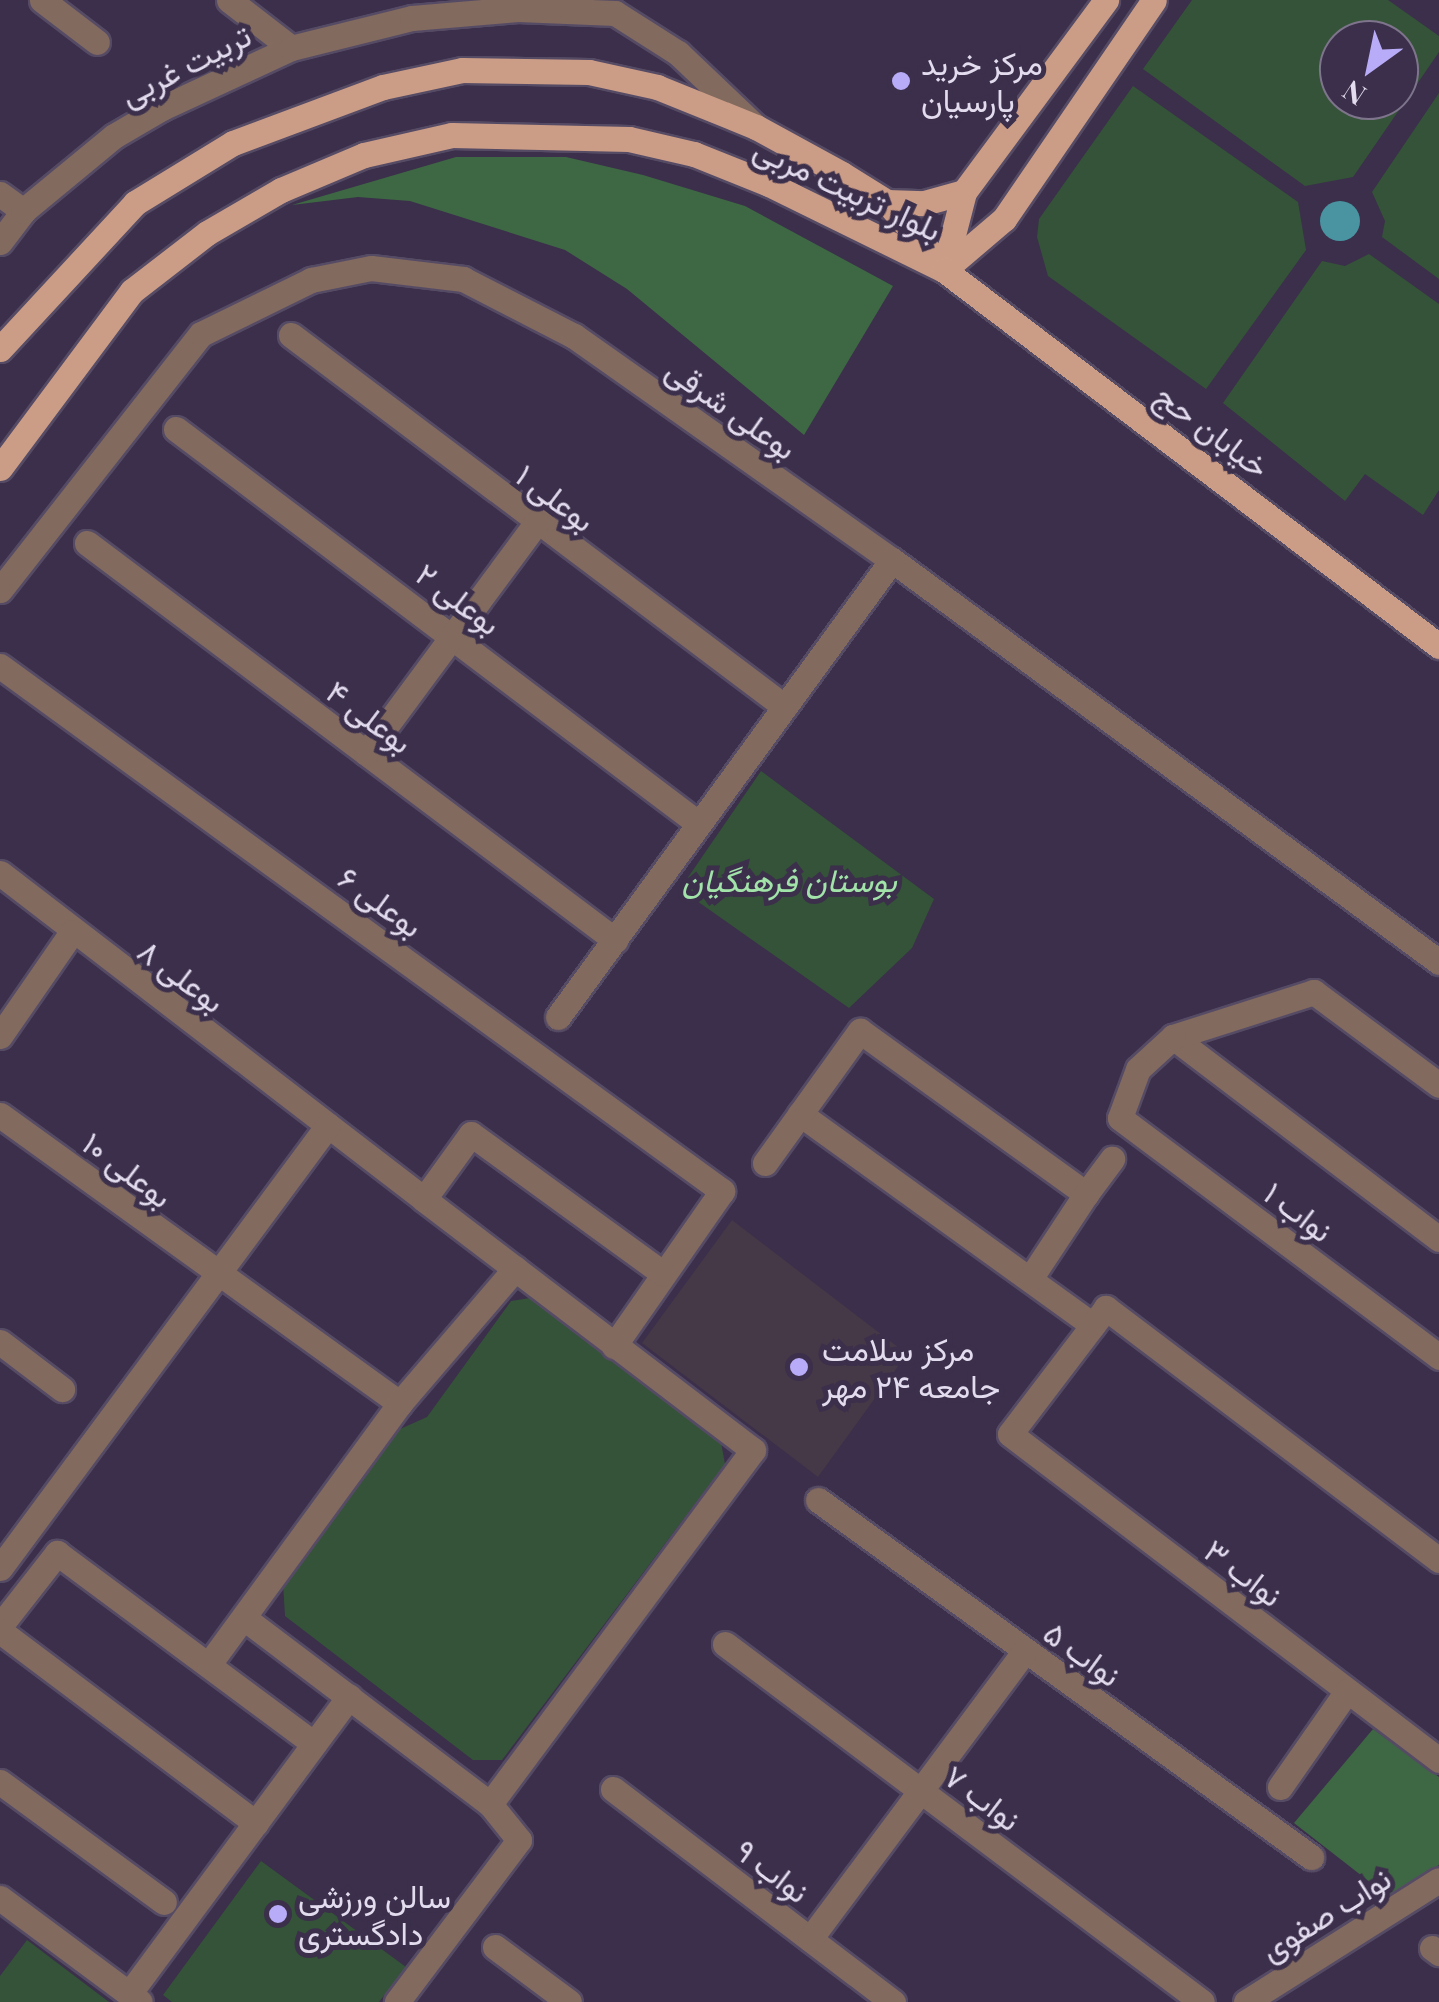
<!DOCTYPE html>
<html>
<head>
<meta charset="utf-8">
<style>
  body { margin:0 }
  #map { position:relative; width:1439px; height:2002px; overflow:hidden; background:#3b2f4b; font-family:"Playfair Display",Vazirmatn,serif }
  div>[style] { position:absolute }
  .medical>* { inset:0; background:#453847 }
  .green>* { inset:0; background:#355338 }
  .forest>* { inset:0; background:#3e6843 }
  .water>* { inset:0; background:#4994a0 }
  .round { border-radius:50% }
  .roads { filter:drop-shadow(2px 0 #564b65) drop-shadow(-2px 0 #564b65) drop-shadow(0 2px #564b65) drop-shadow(0 -2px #564b65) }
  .minor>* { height:25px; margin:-12.5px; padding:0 12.5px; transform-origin:12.5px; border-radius:12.5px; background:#826a5f }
  .major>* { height:25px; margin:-12.5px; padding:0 12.5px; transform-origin:12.5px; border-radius:12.5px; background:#cc9d86 }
  .dots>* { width:28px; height:28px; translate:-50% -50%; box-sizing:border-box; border:5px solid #3b2f4b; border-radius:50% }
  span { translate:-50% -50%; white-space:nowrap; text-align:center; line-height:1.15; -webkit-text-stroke:10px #3b2f4b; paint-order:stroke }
  .poi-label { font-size:32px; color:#e3dcee }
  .left { translate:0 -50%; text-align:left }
  .street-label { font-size:32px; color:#e3dcee }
  .park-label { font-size:32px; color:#a1e3a8; font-style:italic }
  .north { position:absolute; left:1319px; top:20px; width:100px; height:100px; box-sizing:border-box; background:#3b2f4b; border:2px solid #7e748c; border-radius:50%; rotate:213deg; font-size:28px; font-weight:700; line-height:40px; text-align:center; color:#e3dcee }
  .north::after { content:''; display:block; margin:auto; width:35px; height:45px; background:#b8abf7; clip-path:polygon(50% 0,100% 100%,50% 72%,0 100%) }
</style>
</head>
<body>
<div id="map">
  <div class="medical">
    <div style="clip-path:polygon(732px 1220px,907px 1354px,818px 1477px,642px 1343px)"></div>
  </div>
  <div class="green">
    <div style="clip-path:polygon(evenodd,1192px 0,1388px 0,1439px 36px,1439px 52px,1353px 177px,1305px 186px,1143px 69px,1192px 0,1339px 40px,1399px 40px,1399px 100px,1339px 100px,1339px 40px)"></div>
    <div style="clip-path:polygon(1133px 86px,1298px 202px,1306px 250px,1206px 389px,1048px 276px,1037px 237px,1039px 219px)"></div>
    <div style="clip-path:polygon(1439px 93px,1439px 279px,1382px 237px,1385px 221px,1372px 192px)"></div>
    <div style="clip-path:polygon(1369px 254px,1439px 304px,1439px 490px,1423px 515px,1365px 474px,1345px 501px,1223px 403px,1322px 261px,1345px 266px)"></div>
    <div style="clip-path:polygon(761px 771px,934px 899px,912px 948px,849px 1008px,680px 889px)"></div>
    <div style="clip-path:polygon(530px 1298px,720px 1437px,725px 1464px,502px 1760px,473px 1760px,285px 1616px,283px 1584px,389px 1434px,427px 1417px,511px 1301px)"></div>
    <div style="clip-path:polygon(261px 1861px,406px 1967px,379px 2002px,172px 2002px,163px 1995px)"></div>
    <div style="clip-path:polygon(27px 1940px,109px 2002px,0 2002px,0 1976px)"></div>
  </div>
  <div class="forest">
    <div style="clip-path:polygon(456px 157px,566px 157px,643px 175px,745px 206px,893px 286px,804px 435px,627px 289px,565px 250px,410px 201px,358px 197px,292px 205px)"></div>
    <div style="clip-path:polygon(1373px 1729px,1439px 1777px,1439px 1865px,1389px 1897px,1294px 1823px)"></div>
  </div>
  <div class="water">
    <div class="round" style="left:1320px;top:201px;width:40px;height:40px"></div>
  </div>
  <div class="roads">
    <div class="minor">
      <div style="left:42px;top:0;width:69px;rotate:37.4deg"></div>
      <div style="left:229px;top:0;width:78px;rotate:37.7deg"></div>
      <div style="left:0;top:194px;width:29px;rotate:36deg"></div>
      <div style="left:0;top:242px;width:39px;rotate:-53deg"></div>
      <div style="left:23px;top:211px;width:118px;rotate:-39.5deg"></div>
      <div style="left:114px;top:136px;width:56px;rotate:-30.3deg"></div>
      <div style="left:162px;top:108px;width:142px;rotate:-24.9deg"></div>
      <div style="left:291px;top:48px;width:125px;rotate:-13.9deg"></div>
      <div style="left:412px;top:18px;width:106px;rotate:-4.9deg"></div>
      <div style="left:518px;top:9px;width:97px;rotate:2.4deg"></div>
      <div style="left:615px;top:13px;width:75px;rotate:32.4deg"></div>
      <div style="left:678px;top:53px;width:108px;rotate:43.5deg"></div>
      <div style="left:291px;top:335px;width:618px;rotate:36.98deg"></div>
      <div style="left:176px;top:429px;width:655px;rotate:37.06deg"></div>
      <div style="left:87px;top:543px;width:661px;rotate:36.94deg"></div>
      <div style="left:0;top:590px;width:325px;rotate:-51.9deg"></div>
      <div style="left:201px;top:334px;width:123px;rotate:-26.1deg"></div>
      <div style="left:311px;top:280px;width:61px;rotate:-11.3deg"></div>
      <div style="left:371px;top:268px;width:93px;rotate:6.8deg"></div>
      <div style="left:463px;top:279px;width:125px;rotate:27.2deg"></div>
      <div style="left:574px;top:336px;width:389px;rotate:35.2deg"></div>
      <div style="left:892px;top:560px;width:679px;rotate:36.31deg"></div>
      <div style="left:0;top:666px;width:893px;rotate:36.02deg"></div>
      <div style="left:722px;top:1191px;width:189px;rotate:124.9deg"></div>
      <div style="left:366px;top:753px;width:286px;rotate:-53.5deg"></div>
      <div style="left:0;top:873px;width:535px;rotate:37.56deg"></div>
      <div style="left:558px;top:1017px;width:566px;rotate:-53.84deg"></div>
      <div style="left:0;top:1036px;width:126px;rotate:-55.3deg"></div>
      <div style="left:1173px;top:1037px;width:334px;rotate:37.2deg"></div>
      <div style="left:1439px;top:1085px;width:156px;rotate:-143.4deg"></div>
      <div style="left:1314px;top:992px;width:148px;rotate:162.3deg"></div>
      <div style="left:1173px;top:1037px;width:47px;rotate:137.6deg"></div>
      <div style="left:1138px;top:1069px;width:52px;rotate:110.2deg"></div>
      <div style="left:1120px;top:1118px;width:399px;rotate:36.8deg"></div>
      <div style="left:800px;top:1114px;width:361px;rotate:35.8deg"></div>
      <div style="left:0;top:1115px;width:493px;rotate:35.8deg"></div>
      <div style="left:765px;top:1163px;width:163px;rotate:-54.3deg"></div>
      <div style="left:860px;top:1031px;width:279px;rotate:35.8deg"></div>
      <div style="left:1086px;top:1194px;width:102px;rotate:123.4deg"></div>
      <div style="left:1086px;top:1194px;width:44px;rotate:-53.4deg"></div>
      <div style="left:0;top:1342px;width:78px;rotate:37.2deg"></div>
      <div style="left:818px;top:1500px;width:609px;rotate:35.91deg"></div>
      <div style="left:1439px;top:1560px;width:418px;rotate:-142.9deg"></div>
      <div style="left:1106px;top:1308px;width:158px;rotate:127.3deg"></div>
      <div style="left:1010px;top:1434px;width:539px;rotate:37.23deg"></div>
      <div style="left:0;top:1568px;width:551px;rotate:-53.48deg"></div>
      <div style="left:244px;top:1618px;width:308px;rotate:37.1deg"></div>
      <div style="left:490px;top:1804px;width:46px;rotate:51.1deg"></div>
      <div style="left:519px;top:1840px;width:203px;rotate:127deg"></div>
      <div style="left:0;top:1626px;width:93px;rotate:-52deg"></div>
      <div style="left:57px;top:1553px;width:320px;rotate:36.6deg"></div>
      <div style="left:0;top:1631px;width:320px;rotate:36.9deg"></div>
      <div style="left:725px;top:1644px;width:596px;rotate:36.89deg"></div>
      <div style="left:209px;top:1664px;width:323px;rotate:-53.8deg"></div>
      <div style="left:400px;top:1403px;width:177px;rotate:-49.4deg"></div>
      <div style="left:0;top:1782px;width:203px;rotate:36.2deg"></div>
      <div style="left:1280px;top:1787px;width:117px;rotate:-55.1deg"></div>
      <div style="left:613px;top:1789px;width:352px;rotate:37.3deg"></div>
      <div style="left:490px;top:1804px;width:441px;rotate:-53.4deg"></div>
      <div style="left:753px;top:1450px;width:414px;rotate:-142.7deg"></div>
      <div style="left:424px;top:1199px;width:80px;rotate:-54.1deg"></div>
      <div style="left:471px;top:1134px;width:238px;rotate:36deg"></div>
      <div style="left:0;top:1898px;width:174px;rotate:36.6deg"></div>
      <div style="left:810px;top:1939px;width:359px;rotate:-53.3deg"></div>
      <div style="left:495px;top:1947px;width:92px;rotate:36.6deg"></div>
      <div style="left:1432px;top:1948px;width:9px;rotate:36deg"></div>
      <div style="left:129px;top:1994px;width:370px;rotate:-53.5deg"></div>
      <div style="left:1246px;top:2002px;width:228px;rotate:-32.3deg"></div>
    </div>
    <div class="major">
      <div style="left:887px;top:202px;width:37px;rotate:2deg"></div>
      <div style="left:924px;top:203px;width:41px;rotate:-15.4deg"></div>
      <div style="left:944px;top:270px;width:79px;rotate:-40.4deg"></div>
      <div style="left:1004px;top:219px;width:265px;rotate:-55.6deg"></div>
      <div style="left:944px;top:270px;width:81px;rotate:-75.6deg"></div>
      <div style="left:964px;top:192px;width:239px;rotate:-53.5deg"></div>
      <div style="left:0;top:349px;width:199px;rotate:-47.2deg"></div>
      <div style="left:135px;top:203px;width:115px;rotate:-31.5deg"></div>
      <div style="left:233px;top:143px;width:160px;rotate:-20.5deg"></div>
      <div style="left:383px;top:87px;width:81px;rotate:-12.1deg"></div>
      <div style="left:462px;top:70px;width:127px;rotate:0.9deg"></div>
      <div style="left:589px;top:72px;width:70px;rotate:12.4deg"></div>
      <div style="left:657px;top:87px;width:107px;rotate:22deg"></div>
      <div style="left:756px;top:127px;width:98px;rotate:28.7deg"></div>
      <div style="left:842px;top:174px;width:53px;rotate:31.9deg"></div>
      <div style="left:887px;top:202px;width:74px;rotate:49.4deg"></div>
      <div style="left:0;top:468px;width:221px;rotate:-53.3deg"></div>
      <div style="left:132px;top:291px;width:95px;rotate:-37.7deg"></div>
      <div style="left:207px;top:233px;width:86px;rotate:-30.2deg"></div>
      <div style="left:281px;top:190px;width:90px;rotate:-22.9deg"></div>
      <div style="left:364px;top:155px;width:90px;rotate:-12.8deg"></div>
      <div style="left:452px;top:135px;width:177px;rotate:1.3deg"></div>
      <div style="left:629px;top:139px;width:67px;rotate:13deg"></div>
      <div style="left:694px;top:154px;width:81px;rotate:21.8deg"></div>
      <div style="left:769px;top:184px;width:195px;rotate:26.2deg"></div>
      <div style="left:944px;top:270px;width:622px;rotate:37.22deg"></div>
    </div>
  </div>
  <div class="dots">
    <div style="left:901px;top:81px;background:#b8abf7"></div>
    <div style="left:799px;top:1367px;background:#b8abf7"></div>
    <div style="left:278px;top:1914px;background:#b8abf7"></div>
  </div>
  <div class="poi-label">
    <span class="left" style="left:921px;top:81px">مرکز خرید<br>پارسیان</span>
    <span class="left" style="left:822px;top:1367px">مرکز سلامت<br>جامعه ۲۴ مهر</span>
    <span class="left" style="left:298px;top:1914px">سالن ورزشی<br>دادگستری</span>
  </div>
  <div class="street-label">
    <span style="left:185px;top:64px;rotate:-27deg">تربیت غربی</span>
    <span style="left:848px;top:188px;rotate:25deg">بلوار تربیت مربی</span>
    <span style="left:732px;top:408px;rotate:35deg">بوعلی شرقی</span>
    <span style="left:1213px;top:430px;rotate:37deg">خیابان حج</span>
    <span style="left:556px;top:497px;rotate:37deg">بوعلی ۱</span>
    <span style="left:459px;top:598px;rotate:37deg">بوعلی ۲</span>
    <span style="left:370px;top:716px;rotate:37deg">بوعلی ۴</span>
    <span style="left:381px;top:901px;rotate:36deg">بوعلی ۶</span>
    <span style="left:182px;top:975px;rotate:37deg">بوعلی ۸</span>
    <span style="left:128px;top:1169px;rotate:37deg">بوعلی ۱۰</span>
    <span style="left:1299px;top:1211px;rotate:37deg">نواب ۱</span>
    <span style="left:1244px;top:1572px;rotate:37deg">نواب ۳</span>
    <span style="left:1083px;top:1653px;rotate:36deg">نواب ۵</span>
    <span style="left:983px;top:1797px;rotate:37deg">نواب ۷</span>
    <span style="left:773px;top:1870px;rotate:37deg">نواب ۹</span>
    <span style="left:1325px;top:1913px;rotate:-32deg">نواب صفوی</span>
  </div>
  <div class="park-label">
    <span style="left:789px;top:879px">بوستان فرهنگیان</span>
  </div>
  <div class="north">N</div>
</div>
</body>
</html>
